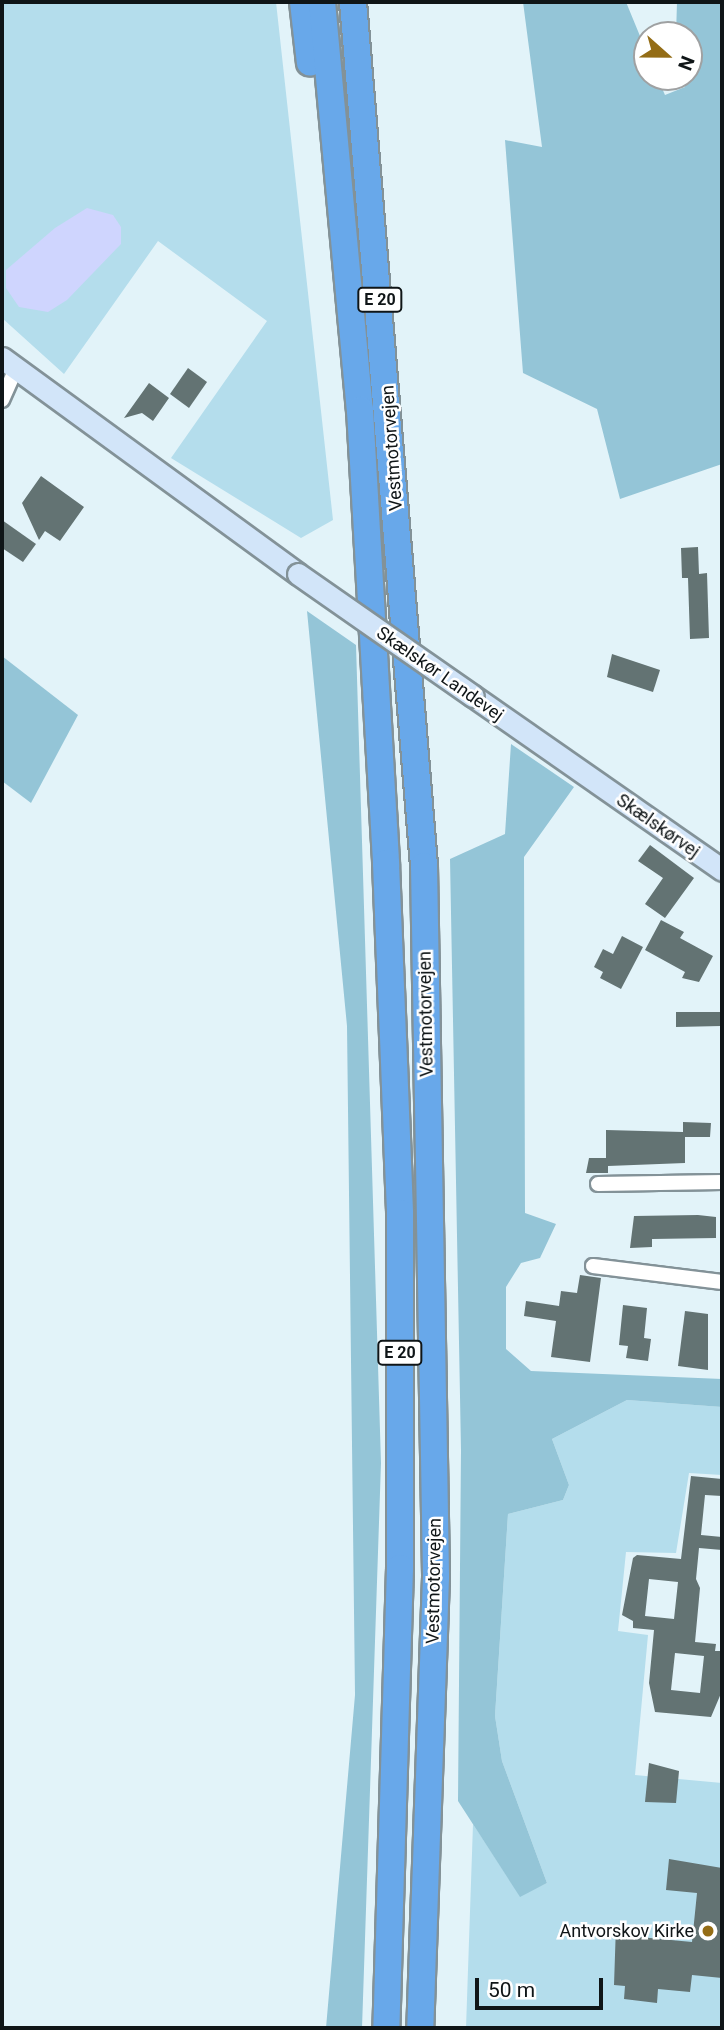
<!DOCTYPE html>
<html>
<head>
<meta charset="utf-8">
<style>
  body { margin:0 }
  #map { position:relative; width:724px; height:2030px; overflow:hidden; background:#e2f3f9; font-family:Roboto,sans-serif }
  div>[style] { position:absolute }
  .green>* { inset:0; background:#b4ddec }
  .forest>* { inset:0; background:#94c5d7 }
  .water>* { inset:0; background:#cfd5fe }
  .building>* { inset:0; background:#637373 }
  .roads { filter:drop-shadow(2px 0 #839298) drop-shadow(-2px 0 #839298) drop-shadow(0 2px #839298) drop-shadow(0 -2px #839298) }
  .street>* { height:14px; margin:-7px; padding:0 7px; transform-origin:7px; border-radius:7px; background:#fff }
  .secondary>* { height:21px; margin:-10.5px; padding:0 10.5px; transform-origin:10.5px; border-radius:10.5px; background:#d2e5f9 }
  .highway>* { height:26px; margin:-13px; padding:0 13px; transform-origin:13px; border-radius:13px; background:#68a8ea }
  .bridges { filter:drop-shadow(2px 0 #839298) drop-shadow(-2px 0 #839298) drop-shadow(0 2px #839298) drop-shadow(0 -2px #839298) }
  .secondary-bridge>* { height:21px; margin:-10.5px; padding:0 10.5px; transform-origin:10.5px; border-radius:10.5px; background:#d2e5f9 }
  .dots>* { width:19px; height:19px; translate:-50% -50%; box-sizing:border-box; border:4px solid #fff; border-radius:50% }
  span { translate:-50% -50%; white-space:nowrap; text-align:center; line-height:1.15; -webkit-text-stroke:5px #fff; paint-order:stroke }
  .shield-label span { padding:2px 5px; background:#fff; border:2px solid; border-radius:5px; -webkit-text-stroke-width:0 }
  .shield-label { font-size:16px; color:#0f1517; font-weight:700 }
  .street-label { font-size:18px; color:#0f1517 }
  .poi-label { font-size:18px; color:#0f1517 }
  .right { translate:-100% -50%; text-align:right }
  .frame { position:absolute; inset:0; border:4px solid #0f1517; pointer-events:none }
  .north { position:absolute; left:633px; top:21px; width:70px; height:70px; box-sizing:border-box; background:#fff; border:2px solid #9fa1a2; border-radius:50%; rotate:111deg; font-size:19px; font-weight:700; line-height:28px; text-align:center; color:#0f1517 }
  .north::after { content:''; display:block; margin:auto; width:24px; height:32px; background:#946d16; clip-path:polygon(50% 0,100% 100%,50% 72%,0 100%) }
  .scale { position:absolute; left:475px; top:1978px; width:128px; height:32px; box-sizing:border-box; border:4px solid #0f1517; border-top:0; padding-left:9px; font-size:21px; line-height:24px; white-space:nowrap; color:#0f1517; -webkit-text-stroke:5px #fff; paint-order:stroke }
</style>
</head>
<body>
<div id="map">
  <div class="green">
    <div style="clip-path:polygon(2px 2px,276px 2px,333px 520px,301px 538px,171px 458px,267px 321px,158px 241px,64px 374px,2px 318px)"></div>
    <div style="clip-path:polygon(627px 1400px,722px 1407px,722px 1475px,689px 1473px,676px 1553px,626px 1552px,618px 1631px,648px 1635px,635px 1775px,722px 1783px,722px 2028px,466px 2028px,473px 1824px,520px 1896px,547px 1883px,502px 1761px,495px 1716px,508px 1514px,563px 1500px,569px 1485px,552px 1439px)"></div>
  </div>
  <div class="forest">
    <div style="clip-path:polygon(523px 2px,626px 2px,647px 53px,647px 77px,657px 77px,665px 95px,685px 87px,683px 77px,689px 77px,689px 35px,676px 35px,677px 2px,722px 2px,722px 464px,620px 499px,597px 409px,523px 373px,505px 140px,542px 147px)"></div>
    <div style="clip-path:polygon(307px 611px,356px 645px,381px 1463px,362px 2028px,326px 2028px,355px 1695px,347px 1026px)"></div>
    <div style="clip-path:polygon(2px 656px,78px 715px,31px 803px,2px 781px)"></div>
    <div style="clip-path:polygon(511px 744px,574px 787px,524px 857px,525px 1213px,556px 1224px,540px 1258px,521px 1263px,506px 1287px,506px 1349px,531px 1371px,722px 1379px,722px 1407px,627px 1400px,552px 1439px,569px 1485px,563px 1500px,508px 1514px,495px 1716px,502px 1761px,547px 1883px,520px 1897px,458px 1801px,461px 1450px,450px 859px,505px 834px)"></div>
  </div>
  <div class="water">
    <div style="clip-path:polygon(87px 208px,113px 215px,121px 227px,121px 244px,67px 300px,48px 312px,19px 307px,6px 288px,6px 270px,55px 228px)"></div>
  </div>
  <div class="building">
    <div style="clip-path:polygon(188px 368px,207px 382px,189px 408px,170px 394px)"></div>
    <div style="clip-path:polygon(149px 383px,169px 398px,153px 421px,142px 413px,124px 418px)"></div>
    <div style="clip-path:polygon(41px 476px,84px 507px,60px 541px,45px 531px,39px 540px,22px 503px)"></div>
    <div style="clip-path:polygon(2px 520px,36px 544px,23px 562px,2px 548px)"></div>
    <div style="clip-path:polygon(698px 547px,699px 574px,707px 573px,709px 638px,690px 639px,688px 578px,682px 578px,681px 548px)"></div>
    <div style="clip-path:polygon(612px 654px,660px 670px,653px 692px,607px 677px)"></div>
    <div style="clip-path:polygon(650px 845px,694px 878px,665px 918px,645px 904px,663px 878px,638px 861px)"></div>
    <div style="clip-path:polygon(661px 920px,684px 932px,680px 938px,713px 956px,699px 982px,682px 978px,685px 972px,645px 950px)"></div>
    <div style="clip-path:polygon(622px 936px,643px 947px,621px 989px,600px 978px,603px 972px,594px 967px,603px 949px,613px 954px)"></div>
    <div style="clip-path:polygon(676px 1012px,721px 1012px,721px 1026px,676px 1027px)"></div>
    <div style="clip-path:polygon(683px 1122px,711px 1123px,710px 1137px,685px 1137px,685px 1163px,608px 1166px,608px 1173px,586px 1173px,589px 1158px,606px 1158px,606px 1130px,683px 1132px)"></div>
    <div style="clip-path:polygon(698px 1215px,716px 1217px,716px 1238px,652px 1239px,652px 1247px,630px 1248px,634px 1216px)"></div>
    <div style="clip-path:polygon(580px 1275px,601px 1278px,590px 1362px,551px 1357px,556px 1321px,524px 1316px,526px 1301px,559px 1306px,561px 1291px,577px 1293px)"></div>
    <div style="clip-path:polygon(623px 1305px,647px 1308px,644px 1338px,651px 1339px,648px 1361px,626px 1358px,628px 1346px,619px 1345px)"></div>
    <div style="clip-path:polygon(685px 1311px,708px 1314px,708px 1370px,678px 1366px)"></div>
    <div style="clip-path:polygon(evenodd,691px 1476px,722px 1479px,722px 1496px,705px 1495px,701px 1535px,722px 1537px,722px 1550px,699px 1548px,696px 1579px,700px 1588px,695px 1642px,716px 1644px,715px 1651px,722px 1651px,722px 1691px,711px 1717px,655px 1712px,649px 1683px,654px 1630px,633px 1628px,633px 1621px,622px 1615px,633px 1558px,637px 1555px,681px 1559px,691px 1476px,649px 1579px,678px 1582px,674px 1619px,645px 1616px,649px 1579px,691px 1476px,675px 1653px,704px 1656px,700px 1693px,671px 1690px,675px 1653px)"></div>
    <div style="clip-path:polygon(649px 1763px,679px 1771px,676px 1803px,645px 1802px)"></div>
    <div style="clip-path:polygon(669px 1859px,722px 1868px,722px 1978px,692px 1975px,690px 1992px,658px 1989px,657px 2003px,624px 1999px,625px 1986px,614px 1985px,616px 1925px,630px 1926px,629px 1936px,692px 1942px,697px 1893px,666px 1890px)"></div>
  </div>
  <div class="roads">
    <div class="street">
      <div style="left:2px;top:400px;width:34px;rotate:-66deg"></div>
      <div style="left:598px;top:1184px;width:124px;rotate:-0.9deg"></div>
      <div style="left:593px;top:1266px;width:130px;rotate:7.1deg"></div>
    </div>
    <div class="secondary">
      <div style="left:2px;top:358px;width:366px;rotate:36.1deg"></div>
      <div style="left:473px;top:696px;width:304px;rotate:34.9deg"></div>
    </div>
    <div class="highway">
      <div style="left:303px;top:2px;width:61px;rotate:83.5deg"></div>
      <div style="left:322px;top:2px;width:410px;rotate:84.7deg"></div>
      <div style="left:360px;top:410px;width:454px;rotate:86.7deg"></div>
      <div style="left:386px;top:863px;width:350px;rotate:87.7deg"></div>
      <div style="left:400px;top:1213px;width:355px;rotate:90deg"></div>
      <div style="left:400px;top:1568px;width:460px;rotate:91.7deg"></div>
      <div style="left:353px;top:2px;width:867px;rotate:85.3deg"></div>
      <div style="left:424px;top:866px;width:711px;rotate:89.03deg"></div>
      <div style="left:436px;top:1577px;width:451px;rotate:92deg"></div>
    </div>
  </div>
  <div class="bridges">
    <div class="secondary-bridge">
      <div style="left:298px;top:574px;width:213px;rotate:34.9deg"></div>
    </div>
  </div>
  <div class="dots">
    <div style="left:708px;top:1931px;background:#946d16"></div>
  </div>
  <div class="shield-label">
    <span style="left:380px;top:300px">E 20</span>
    <span style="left:400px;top:1353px">E 20</span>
  </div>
  <div class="street-label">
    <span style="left:392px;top:448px;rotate:-94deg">Vestmotorvejen</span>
    <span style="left:440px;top:674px;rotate:35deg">Skælskør Landevej</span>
    <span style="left:658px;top:826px;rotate:35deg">Skælskørvej</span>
    <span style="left:426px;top:1014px;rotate:-91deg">Vestmotorvejen</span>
    <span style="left:434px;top:1581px;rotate:-89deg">Vestmotorvejen</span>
  </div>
  <div class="poi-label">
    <span class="right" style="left:694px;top:1931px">Antvorskov Kirke</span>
  </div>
  <div class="frame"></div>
  <div class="north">N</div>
  <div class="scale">50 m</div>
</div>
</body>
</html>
